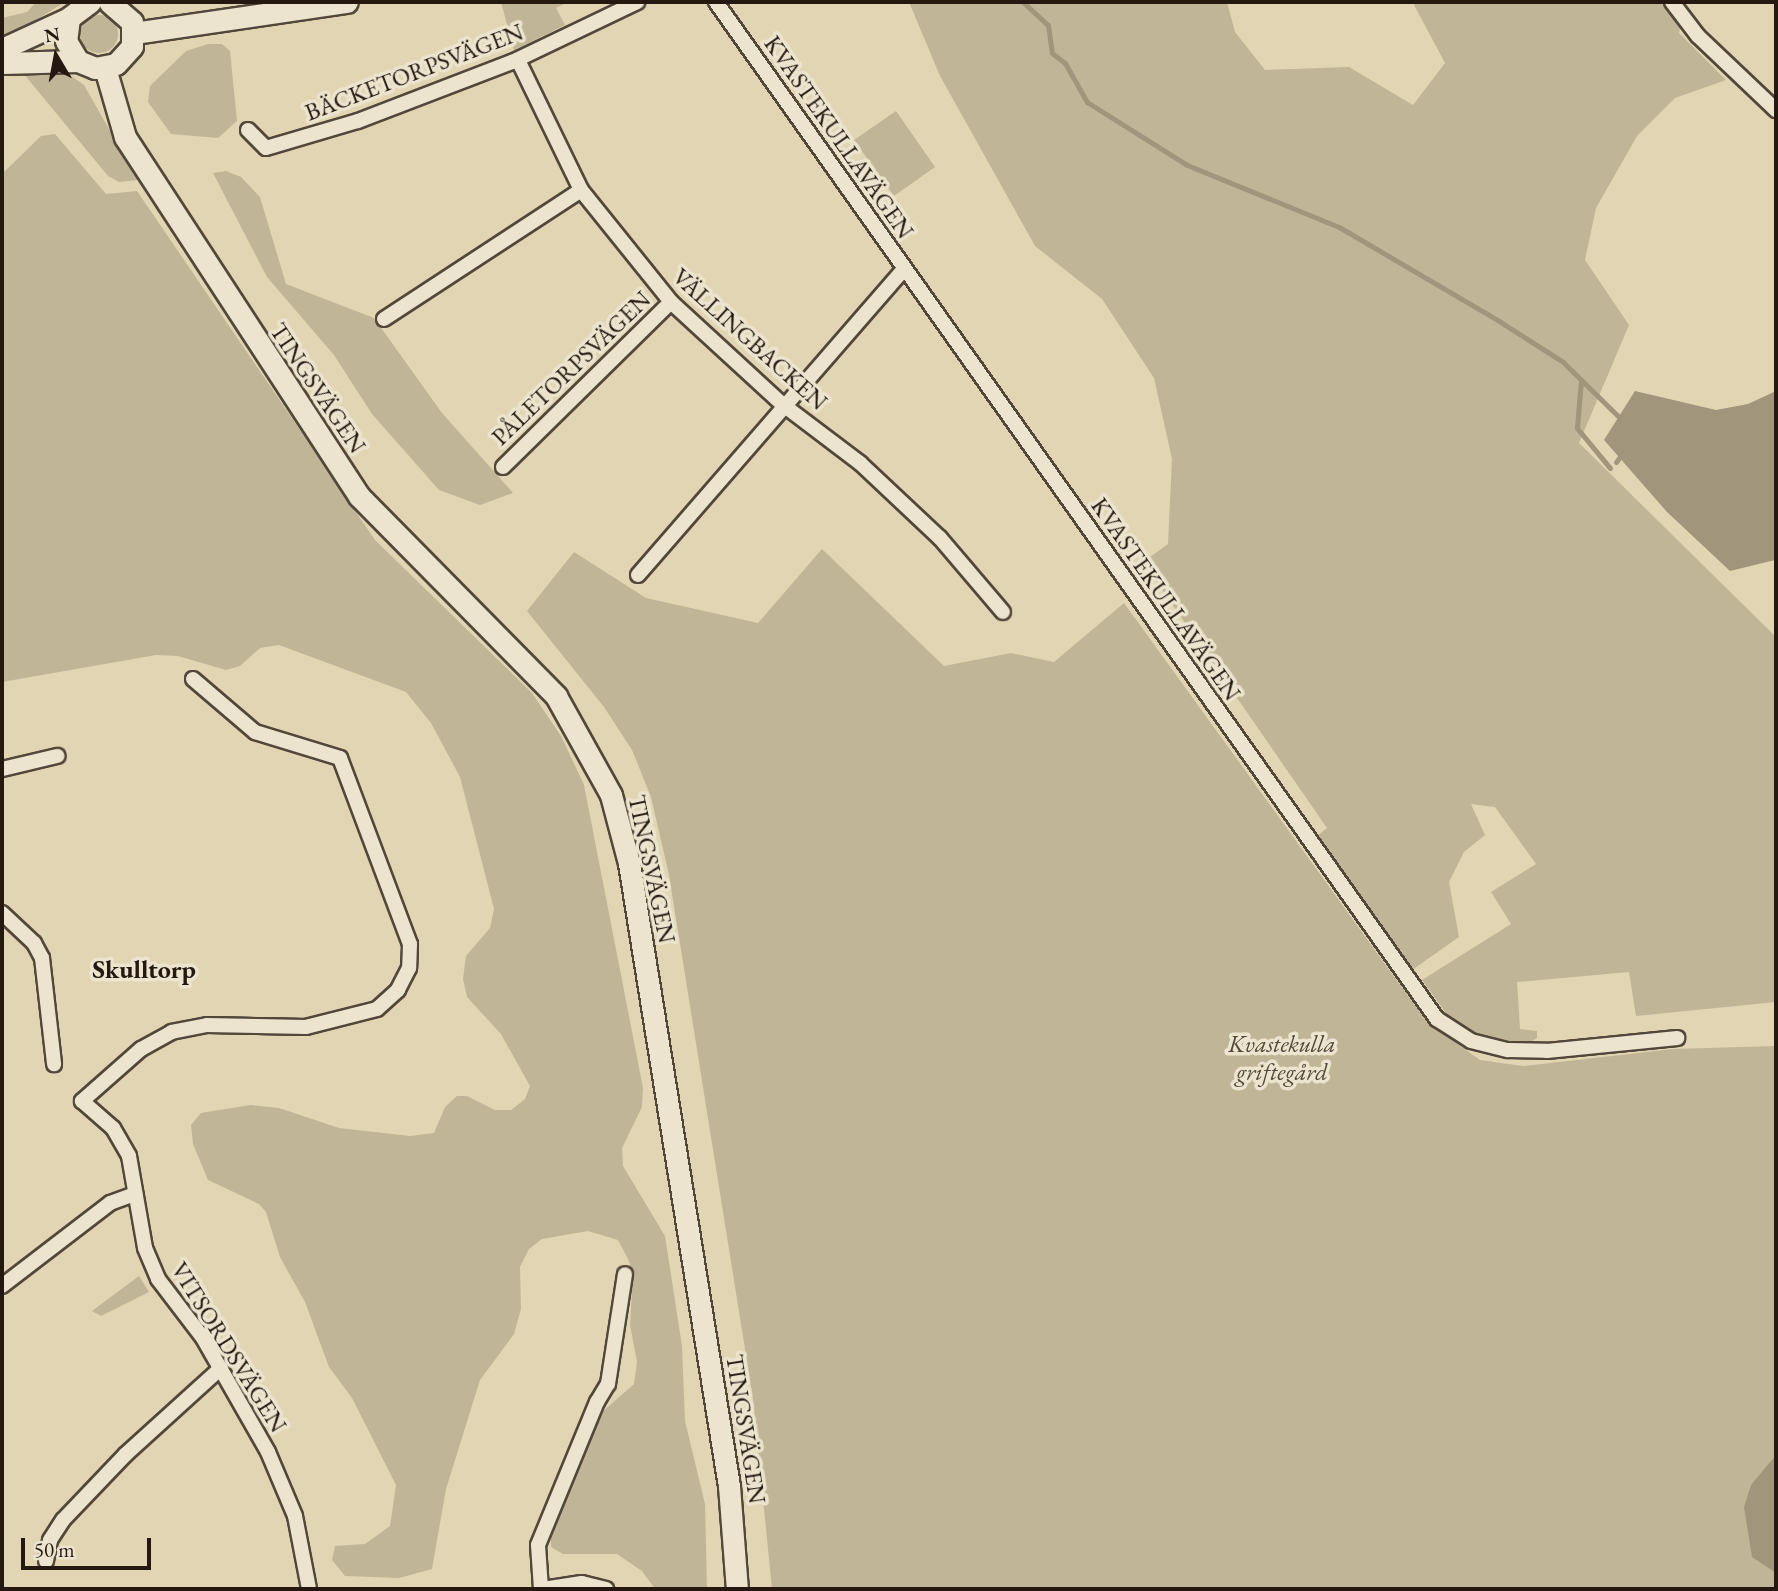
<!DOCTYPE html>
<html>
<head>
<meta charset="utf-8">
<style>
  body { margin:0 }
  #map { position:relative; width:1778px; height:1591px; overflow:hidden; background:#e1d5b3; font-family:"EB Garamond",serif }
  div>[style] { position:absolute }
  .green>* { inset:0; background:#c1b597 }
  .round { border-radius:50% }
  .water>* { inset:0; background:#a1957c }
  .stream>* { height:5px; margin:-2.5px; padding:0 2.5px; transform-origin:2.5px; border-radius:2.5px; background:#a1957c }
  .roads { filter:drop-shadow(2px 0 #53473a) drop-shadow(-2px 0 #53473a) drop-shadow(0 2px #53473a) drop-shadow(0 -2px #53473a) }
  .street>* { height:14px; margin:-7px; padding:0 7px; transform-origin:7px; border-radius:7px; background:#ece4ce }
  .secondary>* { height:21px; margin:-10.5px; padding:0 10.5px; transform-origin:10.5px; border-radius:10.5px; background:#ece4ce }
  span { translate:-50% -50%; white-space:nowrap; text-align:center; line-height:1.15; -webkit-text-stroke:7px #ece4ce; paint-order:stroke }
  .street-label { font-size:24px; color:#241811 }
  .park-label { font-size:24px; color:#534739; font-style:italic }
  .neighbourhood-label { font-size:26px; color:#241811; font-weight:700 }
  .frame { position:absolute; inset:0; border:4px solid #241811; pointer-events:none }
  .north { position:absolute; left:21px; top:21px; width:70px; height:70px; -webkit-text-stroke:5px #ece4ce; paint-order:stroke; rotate:350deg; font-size:19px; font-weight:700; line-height:28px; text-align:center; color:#241811 }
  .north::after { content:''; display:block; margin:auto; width:24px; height:32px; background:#241811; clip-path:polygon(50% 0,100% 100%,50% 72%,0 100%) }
  .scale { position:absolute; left:21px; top:1538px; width:130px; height:32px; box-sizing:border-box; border:4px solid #241811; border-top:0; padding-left:9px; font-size:21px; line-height:24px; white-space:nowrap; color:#241811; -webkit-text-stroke:5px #ece4ce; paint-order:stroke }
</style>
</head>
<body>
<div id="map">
  <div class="green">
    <div style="clip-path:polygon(36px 2px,65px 2px,2px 41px,2px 18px,27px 12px)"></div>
    <div style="clip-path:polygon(501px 2px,568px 2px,556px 8px,565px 25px,514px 50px)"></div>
    <div style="clip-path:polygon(909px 2px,1227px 2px,1235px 32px,1265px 70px,1349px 67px,1413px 105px,1445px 63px,1414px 5px,1417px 2px,1685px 2px,1679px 33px,1726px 80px,1675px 98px,1637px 136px,1596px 208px,1585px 260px,1629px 325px,1579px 443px,1776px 637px,1776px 1002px,1636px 1016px,1629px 972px,1517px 982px,1520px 1029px,1537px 1031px,1537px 1038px,1525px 1045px,1493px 1042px,1451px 1020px,1422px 980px,1511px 924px,1491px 892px,1536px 864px,1495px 807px,1471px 804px,1485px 835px,1464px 852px,1449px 882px,1459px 937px,1412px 970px,1317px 836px,1327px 828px,1143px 562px,1168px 544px,1172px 459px,1154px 378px,1102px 299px,1035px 246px,940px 76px)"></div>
    <div class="round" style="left:80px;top:15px;width:38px;height:38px"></div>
    <div style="clip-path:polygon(208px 44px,222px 44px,230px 51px,237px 121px,218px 138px,171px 134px,148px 102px,150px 86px,186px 51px)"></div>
    <div style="clip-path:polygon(64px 71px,84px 85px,138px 180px,119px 182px,108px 176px,23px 73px)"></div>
    <div style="clip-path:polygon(896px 111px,935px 167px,894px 196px,854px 140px)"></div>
    <div style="clip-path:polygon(55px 134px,106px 194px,137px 191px,375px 540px,532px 693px,561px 736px,584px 785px,643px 1088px,642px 1107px,622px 1148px,623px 1166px,665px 1236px,682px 1346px,685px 1421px,705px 1504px,707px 1589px,655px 1589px,642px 1571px,617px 1554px,563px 1554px,551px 1547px,551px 1529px,593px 1420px,634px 1384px,637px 1362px,630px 1325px,633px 1273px,628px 1259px,618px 1240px,588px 1231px,542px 1239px,529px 1249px,520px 1267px,521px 1309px,514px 1334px,480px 1380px,446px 1489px,432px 1569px,399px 1578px,345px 1576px,332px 1560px,335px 1546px,365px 1544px,390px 1526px,396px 1485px,352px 1398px,329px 1367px,305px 1302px,280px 1257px,266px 1212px,259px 1204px,208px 1180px,193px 1144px,191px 1125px,201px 1113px,250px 1105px,279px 1108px,339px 1128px,410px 1136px,434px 1133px,445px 1107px,457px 1096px,467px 1096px,495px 1110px,511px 1110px,525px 1099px,530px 1086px,501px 1034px,467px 997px,463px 979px,466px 956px,490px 928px,494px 909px,460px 777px,431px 723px,406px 692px,279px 645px,260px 648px,240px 666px,226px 670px,178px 656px,156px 655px,2px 682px,2px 174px,41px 136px)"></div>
    <div style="clip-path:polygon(226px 171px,241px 177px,260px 197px,286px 284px,374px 318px,442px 413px,513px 493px,480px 505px,439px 490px,372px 414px,334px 355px,267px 277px,213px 173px)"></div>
    <div style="clip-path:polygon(822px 549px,944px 666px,1011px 653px,1054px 662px,1124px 603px,1427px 1022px,1480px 1060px,1523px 1066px,1673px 1049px,1776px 1046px,1776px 1589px,772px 1589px,753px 1399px,669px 875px,651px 797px,632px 750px,604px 707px,527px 611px,574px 552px,646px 598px,758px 623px)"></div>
    <div style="clip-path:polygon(139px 1276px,149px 1292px,101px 1316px,92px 1311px)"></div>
  </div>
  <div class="water">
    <div style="clip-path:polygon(1635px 391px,1716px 410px,1748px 404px,1776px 391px,1775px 560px,1730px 571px,1667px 512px,1604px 440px)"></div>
    <div style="clip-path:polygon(1776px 1455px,1776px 1573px,1752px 1557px,1744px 1507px,1751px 1485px)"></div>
  </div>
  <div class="stream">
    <div style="left:1023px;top:2px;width:34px;rotate:43deg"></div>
    <div style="left:1048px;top:25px;width:28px;rotate:82deg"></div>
    <div style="left:1052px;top:53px;width:16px;rotate:38deg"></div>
    <div style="left:1065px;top:63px;width:45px;rotate:60.6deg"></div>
    <div style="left:1087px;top:102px;width:118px;rotate:32.2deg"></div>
    <div style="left:1187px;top:165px;width:164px;rotate:22.2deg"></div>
    <div style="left:1339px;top:227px;width:186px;rotate:30.4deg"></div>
    <div style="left:1499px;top:321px;width:76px;rotate:32.6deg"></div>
    <div style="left:1563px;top:362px;width:77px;rotate:44.5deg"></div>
    <div style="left:1581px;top:380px;width:48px;rotate:94.8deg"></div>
    <div style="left:1577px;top:428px;width:52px;rotate:50.5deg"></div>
    <div style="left:1616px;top:462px;width:5px;rotate:-53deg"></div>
  </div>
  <div class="roads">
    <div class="street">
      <div style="left:716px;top:2px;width:1247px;rotate:54.67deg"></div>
      <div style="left:1437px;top:1019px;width:40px;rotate:32.9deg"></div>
      <div style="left:1471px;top:1041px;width:38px;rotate:14deg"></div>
      <div style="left:1508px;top:1050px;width:39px;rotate:1deg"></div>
      <div style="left:1547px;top:1051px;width:131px;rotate:-5.7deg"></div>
      <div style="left:1672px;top:2px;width:43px;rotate:52.6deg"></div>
      <div style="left:1698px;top:36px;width:108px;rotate:43.5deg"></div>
      <div style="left:518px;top:60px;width:144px;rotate:64.1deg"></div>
      <div style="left:581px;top:190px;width:144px;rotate:51.2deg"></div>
      <div style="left:671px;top:302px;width:151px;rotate:42.6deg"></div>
      <div style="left:782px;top:404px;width:98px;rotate:37.1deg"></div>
      <div style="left:860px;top:463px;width:110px;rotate:43.2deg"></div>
      <div style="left:940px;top:538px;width:97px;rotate:49.6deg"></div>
      <div style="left:248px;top:130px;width:25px;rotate:45deg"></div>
      <div style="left:266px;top:148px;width:96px;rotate:-16.4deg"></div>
      <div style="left:358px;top:121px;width:165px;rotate:-21deg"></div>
      <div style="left:512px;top:62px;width:139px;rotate:-25.6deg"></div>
      <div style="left:384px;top:319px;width:235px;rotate:-33.2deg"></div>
      <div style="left:503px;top:467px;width:235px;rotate:-44.5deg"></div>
      <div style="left:638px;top:575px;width:405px;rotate:-49deg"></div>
      <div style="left:193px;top:679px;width:82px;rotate:40.5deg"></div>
      <div style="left:255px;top:732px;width:89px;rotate:17deg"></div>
      <div style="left:340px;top:758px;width:199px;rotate:69.4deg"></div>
      <div style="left:410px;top:944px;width:24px;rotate:92deg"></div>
      <div style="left:409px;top:968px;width:25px;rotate:117deg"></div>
      <div style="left:398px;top:990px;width:28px;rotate:138deg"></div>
      <div style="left:377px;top:1009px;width:73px;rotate:165.8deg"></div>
      <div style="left:306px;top:1027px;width:99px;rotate:-178.8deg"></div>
      <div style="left:207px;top:1025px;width:36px;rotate:169deg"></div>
      <div style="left:172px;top:1032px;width:35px;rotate:151deg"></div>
      <div style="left:141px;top:1049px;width:79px;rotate:138.6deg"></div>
      <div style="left:82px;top:1101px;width:41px;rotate:41.1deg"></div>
      <div style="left:113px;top:1128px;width:32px;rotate:60deg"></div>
      <div style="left:129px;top:1156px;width:93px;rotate:80.1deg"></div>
      <div style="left:145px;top:1248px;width:34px;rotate:67deg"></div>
      <div style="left:158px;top:1279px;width:74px;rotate:52.7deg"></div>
      <div style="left:203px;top:1338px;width:131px;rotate:60.3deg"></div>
      <div style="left:268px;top:1452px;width:69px;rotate:67.1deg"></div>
      <div style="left:295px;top:1516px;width:74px;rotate:79.1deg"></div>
      <div style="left:2px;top:769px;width:57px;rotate:-13.3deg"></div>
      <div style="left:2px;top:913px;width:44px;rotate:43.2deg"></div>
      <div style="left:34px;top:943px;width:17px;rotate:62deg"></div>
      <div style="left:42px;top:958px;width:107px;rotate:83.5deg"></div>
      <div style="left:2px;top:1286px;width:136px;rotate:-37.5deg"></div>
      <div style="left:110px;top:1203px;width:27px;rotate:-20deg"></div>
      <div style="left:46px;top:1561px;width:21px;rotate:-79deg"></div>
      <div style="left:50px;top:1540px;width:24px;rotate:-57deg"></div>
      <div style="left:63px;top:1520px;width:91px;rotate:-46.3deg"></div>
      <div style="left:126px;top:1454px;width:128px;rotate:-42.2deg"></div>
      <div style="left:541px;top:1589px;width:44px;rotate:-93.9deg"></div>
      <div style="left:538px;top:1545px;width:155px;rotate:-67.6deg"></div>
      <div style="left:597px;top:1402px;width:21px;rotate:-59deg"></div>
      <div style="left:608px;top:1384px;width:111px;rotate:-81.2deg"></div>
      <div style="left:543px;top:1589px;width:39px;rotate:-9deg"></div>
      <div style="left:582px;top:1583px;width:25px;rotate:14deg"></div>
    </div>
    <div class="secondary">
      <div style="left:90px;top:2px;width:26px;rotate:143deg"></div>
      <div style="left:69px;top:18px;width:23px;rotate:97deg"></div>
      <div style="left:66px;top:41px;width:23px;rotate:59deg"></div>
      <div style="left:78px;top:61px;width:18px;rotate:22deg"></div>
      <div style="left:95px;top:68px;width:21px;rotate:-11deg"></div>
      <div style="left:116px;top:64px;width:24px;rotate:-48deg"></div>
      <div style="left:132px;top:46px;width:24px;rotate:-90deg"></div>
      <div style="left:132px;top:22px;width:30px;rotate:-139deg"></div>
      <div style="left:134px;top:33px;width:215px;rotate:-8.3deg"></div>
      <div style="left:2px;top:49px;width:74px;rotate:-24.8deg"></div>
      <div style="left:2px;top:63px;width:76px;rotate:-1.5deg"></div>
      <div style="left:105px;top:68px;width:72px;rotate:73.8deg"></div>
      <div style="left:125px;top:137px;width:429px;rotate:56.9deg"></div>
      <div style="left:359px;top:496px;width:281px;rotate:45.4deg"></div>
      <div style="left:556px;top:696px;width:113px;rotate:60.9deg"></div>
      <div style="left:611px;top:795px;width:70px;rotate:75.2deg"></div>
      <div style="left:629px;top:863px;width:631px;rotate:80.88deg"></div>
      <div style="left:729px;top:1486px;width:103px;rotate:85.6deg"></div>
    </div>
  </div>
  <div class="street-label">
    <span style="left:414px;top:72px;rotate:-21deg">BÄCKETORPSVÄGEN</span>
    <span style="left:839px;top:137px;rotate:55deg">KVASTEKULLAVÄGEN</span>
    <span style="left:750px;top:339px;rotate:42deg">VÄLLINGBACKEN</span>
    <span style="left:571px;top:368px;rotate:-44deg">PÅLETORPSVÄGEN</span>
    <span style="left:318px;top:388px;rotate:56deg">TINGSVÄGEN</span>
    <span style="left:1166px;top:599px;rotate:55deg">KVASTEKULLAVÄGEN</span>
    <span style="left:652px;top:869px;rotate:78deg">TINGSVÄGEN</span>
    <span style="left:229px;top:1347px;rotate:58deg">VITSORDSVÄGEN</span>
    <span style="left:746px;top:1429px;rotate:81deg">TINGSVÄGEN</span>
  </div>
  <div class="park-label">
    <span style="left:1282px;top:1058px">Kvastekulla<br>griftegård</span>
  </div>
  <div class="neighbourhood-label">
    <span style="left:144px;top:970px">Skulltorp</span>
  </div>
  <div class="frame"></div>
  <div class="north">N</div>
  <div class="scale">50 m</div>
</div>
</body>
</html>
